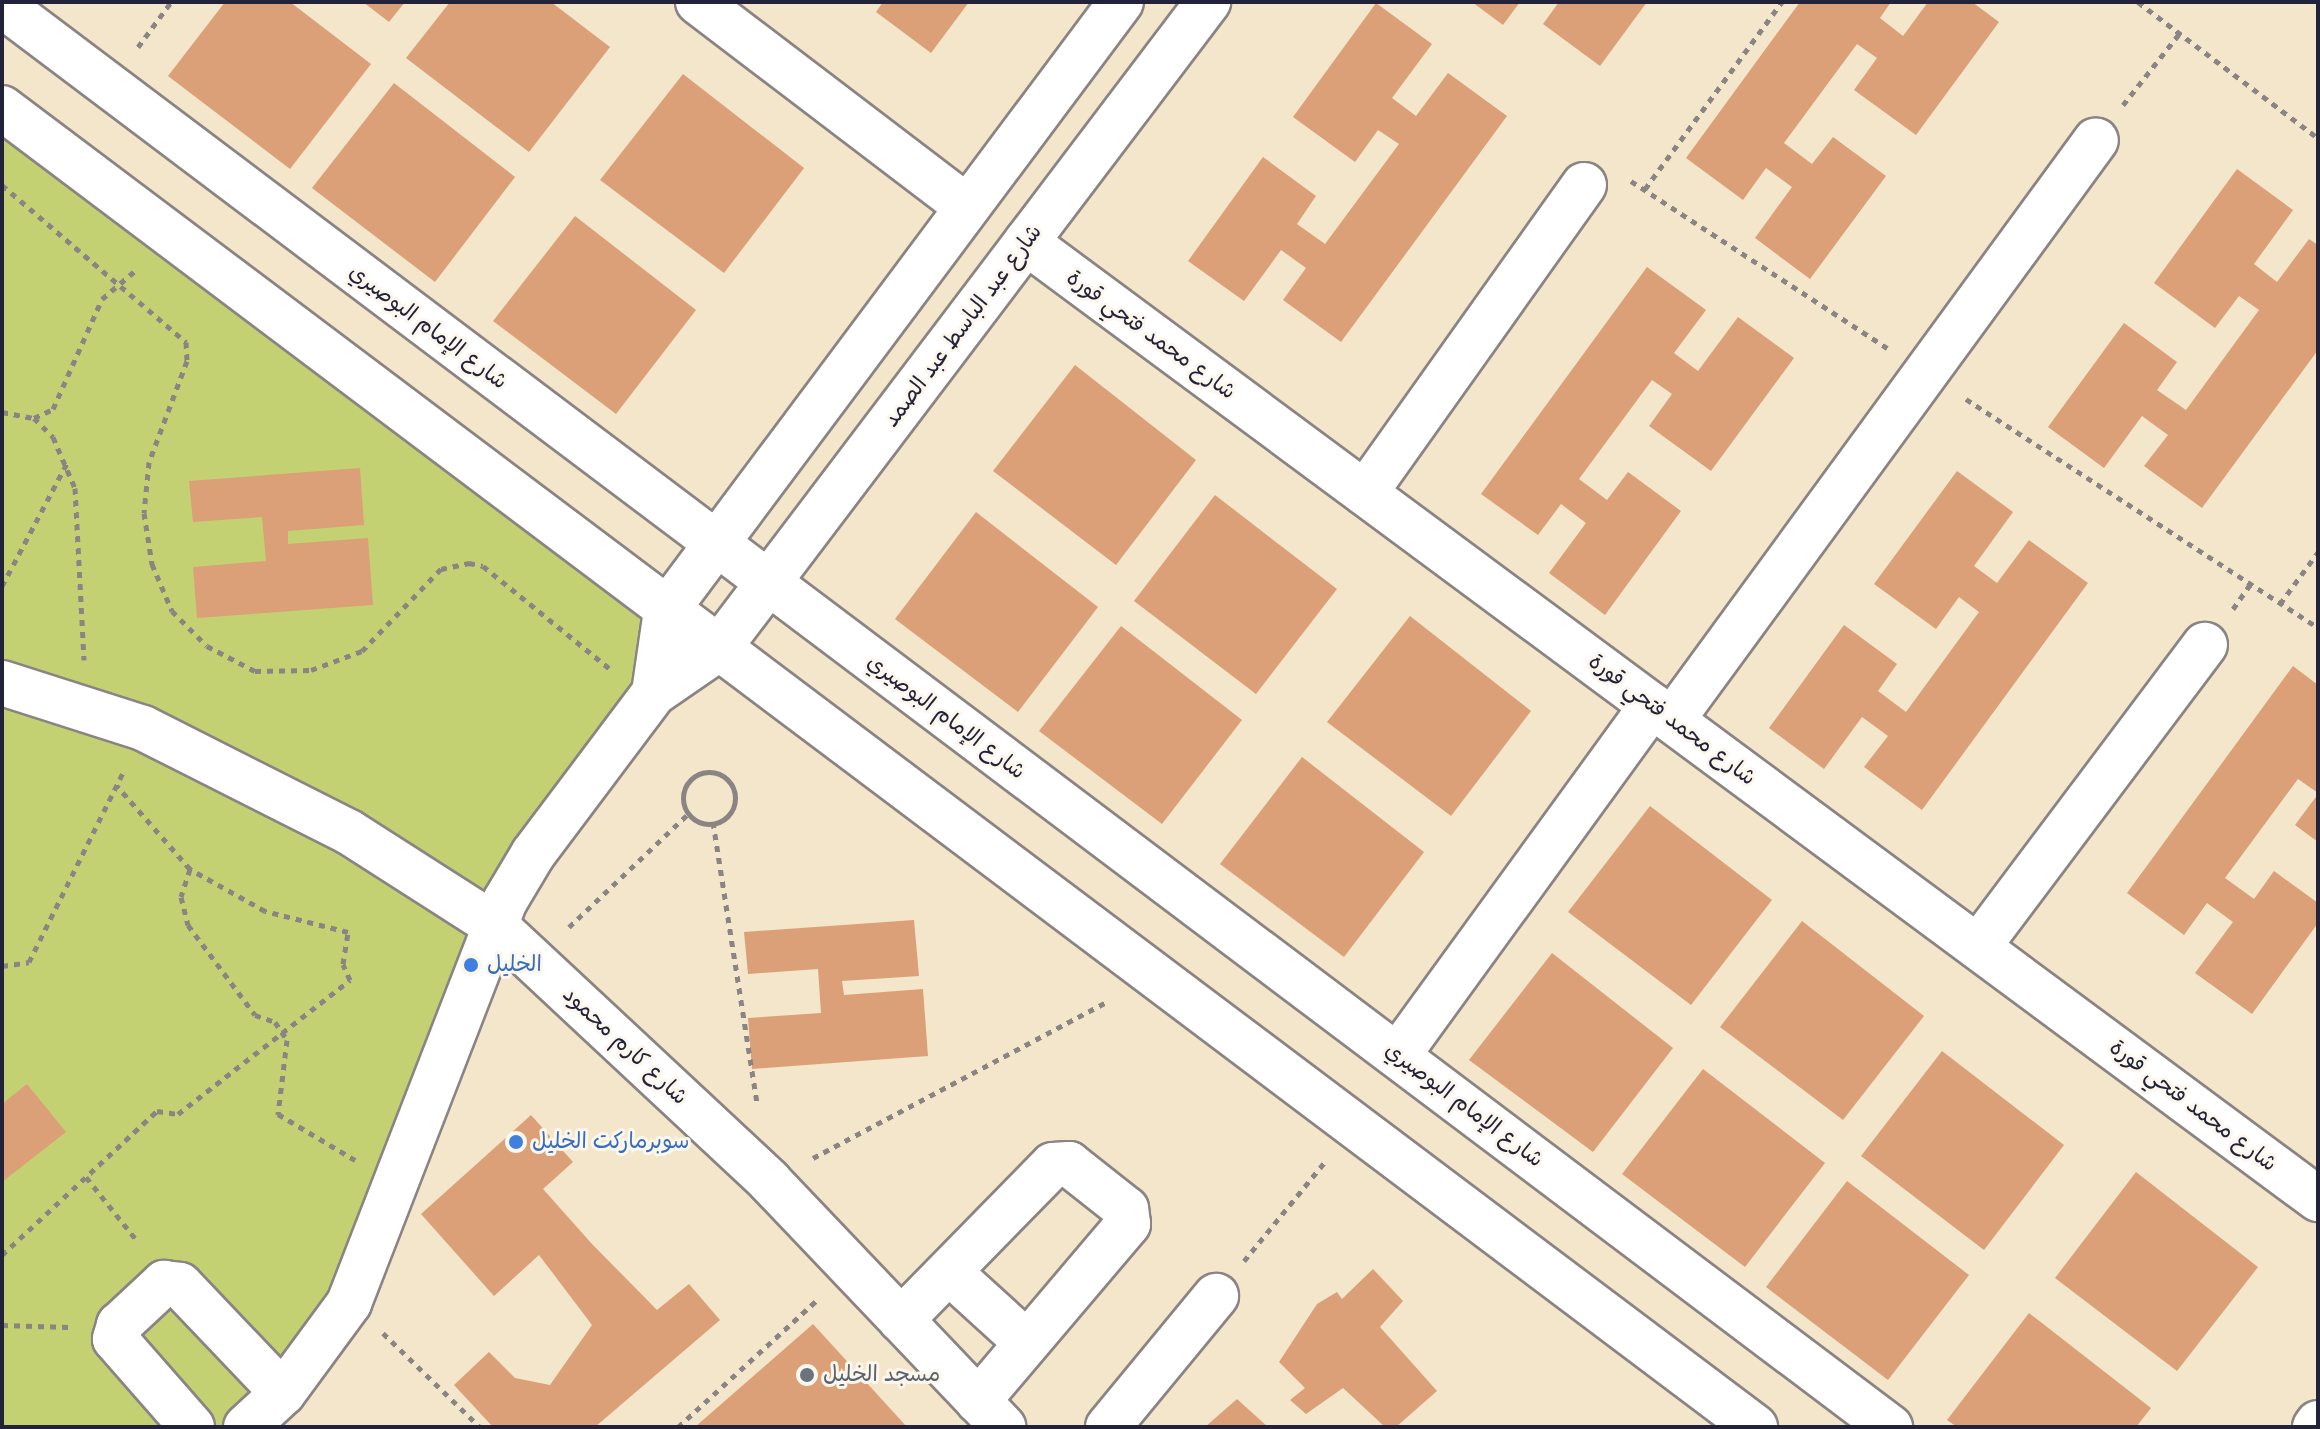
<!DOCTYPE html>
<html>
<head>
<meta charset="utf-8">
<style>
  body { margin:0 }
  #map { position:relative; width:2320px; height:1429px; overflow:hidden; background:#f3e6cb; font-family:"Balsamiq Sans","Playpen Sans Arabic",sans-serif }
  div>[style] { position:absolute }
  .green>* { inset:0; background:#c3d173 }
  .building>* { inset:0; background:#dba077 }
  .path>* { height:5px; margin-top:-2.5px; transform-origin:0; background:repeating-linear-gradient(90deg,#8a8483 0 6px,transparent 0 12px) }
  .path>.ring { margin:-2.5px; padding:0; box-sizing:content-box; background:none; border:5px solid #8a8483; border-radius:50% }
  .roads { filter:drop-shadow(2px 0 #8a8483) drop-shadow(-2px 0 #8a8483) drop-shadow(0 2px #8a8483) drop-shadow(0 -2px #8a8483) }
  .minor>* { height:44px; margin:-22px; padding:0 22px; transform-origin:22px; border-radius:22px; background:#fff }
  .dots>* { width:22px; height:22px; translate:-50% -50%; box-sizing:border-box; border:4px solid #fbf7ec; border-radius:50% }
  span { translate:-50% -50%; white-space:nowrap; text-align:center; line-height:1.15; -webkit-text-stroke:6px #fbf7ec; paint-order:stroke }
  .street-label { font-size:22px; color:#22223b }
  .shop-label { font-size:22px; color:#366cbe }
  .left { translate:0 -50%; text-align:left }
  .worship-label { font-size:22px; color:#5b616d }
  .frame { position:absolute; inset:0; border:4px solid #22223b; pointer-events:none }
</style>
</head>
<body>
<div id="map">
  <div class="green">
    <div style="clip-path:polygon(2px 109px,666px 611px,654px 693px,533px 854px,398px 1184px,246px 1427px,2px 1427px)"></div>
  </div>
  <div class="building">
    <div style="clip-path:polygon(225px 2px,290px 2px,371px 64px,290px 169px,168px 76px)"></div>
    <div style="clip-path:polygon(363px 2px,405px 2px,389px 22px)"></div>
    <div style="clip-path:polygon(450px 2px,551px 2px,610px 47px,529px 152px,406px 58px)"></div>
    <div style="clip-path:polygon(883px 2px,969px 2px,931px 53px,876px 12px)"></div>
    <div style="clip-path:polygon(1472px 2px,1520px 2px,1503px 25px)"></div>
    <div style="clip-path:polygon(1559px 2px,1647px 2px,1600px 66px,1543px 24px)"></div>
    <div style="clip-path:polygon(1800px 2px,1891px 2px,1880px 18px,1903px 36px,1928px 2px,1972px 2px,1999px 22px,1916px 135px,1854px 90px,1877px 58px,1857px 44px,1784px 143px,1812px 164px,1833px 137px,1886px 176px,1810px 279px,1755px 238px,1792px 187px,1766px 168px,1743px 200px,1686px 158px)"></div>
    <div style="clip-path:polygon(1376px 3px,1432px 44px,1392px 98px,1416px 116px,1448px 73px,1507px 116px,1341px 342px,1283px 300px,1306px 268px,1281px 250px,1244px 301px,1188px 261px,1263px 157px,1316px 196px,1297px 224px,1325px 244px,1399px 144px,1378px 130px,1355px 162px,1293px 117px)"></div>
    <div style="clip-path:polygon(683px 74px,804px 168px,724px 273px,600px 180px)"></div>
    <div style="clip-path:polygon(394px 83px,515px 177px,435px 282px,312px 188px)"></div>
    <div style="clip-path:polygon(2237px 169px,2293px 210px,2254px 264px,2277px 282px,2309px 239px,2318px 245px,2318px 350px,2202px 508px,2144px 466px,2168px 435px,2142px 416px,2104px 468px,2048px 427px,2124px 323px,2177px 362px,2157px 390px,2186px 410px,2259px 310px,2239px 296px,2215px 328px,2154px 283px)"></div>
    <div style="clip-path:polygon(575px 216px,696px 310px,616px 414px,493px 321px)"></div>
    <div style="clip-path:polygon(1647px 267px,1706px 310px,1674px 353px,1698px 371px,1738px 317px,1794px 358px,1711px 471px,1649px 426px,1672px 394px,1652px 380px,1579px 479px,1607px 500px,1628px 472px,1681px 511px,1605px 615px,1549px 573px,1586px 523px,1561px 504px,1538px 535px,1481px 494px)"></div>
    <div style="clip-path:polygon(1075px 365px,1196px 460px,1116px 565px,993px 471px)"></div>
    <div style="clip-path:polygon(360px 468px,364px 525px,288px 531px,288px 544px,368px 538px,373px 605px,197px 618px,193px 567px,266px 561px,262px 517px,193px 522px,189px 481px)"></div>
    <div style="clip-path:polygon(1957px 471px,2013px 512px,1974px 566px,1997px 583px,2029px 540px,2088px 583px,1922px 810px,1864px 767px,1888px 736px,1862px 717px,1824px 769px,1769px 728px,1844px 625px,1897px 664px,1878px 691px,1906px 712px,1979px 612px,1959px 597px,1936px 629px,1874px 584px)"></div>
    <div style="clip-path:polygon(1215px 495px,1337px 589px,1256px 694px,1134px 601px)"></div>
    <div style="clip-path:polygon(976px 512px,1098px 607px,1018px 712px,895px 619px)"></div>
    <div style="clip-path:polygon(1410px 616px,1531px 711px,1451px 816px,1327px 722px)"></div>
    <div style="clip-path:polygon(1121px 626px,1242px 720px,1162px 824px,1039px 731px)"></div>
    <div style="clip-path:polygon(2293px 666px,2318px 685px,2318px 793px,2298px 779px,2225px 878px,2254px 899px,2274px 871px,2318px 903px,2318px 923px,2252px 1014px,2195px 973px,2233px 922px,2207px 903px,2184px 935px,2127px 893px)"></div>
    <div style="clip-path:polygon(1302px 757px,1424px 852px,1344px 957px,1220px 864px)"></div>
    <div style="clip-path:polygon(2318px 794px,2318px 842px,2295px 825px)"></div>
    <div style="clip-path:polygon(1650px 806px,1772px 900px,1691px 1005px,1568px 912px)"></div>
    <div style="clip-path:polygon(914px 920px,919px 976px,842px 981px,844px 995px,923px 989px,928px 1056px,752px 1069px,748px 1018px,821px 1013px,818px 969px,748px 974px,744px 932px)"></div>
    <div style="clip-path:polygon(1802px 921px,1924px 1016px,1843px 1120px,1720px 1027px)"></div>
    <div style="clip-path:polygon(1552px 953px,1673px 1048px,1593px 1152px,1469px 1060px)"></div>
    <div style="clip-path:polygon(1942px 1051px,2064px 1145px,1984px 1250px,1861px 1156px)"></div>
    <div style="clip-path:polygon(1703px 1069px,1825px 1163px,1745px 1267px,1622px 1174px)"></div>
    <div style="clip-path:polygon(27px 1084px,66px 1132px,2px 1182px,2px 1104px)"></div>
    <div style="clip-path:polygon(531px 1115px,573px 1162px,543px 1189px,592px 1244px,657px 1310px,689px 1284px,720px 1320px,595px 1427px,493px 1427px,454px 1385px,489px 1352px,515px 1378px,550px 1385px,592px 1325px,539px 1255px,494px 1296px,421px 1214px)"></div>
    <div style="clip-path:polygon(2136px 1172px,2258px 1267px,2177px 1371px,2055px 1278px)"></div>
    <div style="clip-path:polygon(1847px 1181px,1969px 1275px,1888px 1380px,1766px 1287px)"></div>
    <div style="clip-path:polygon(1373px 1269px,1403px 1301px,1380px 1327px,1437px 1391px,1396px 1427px,1385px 1427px,1343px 1388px,1306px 1414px,1290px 1400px,1305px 1388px,1279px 1362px,1317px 1304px,1337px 1292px,1342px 1299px)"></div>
    <div style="clip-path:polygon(2029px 1313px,2151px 1408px,2136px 1427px,1957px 1427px,1947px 1420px)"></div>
    <div style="clip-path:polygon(813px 1324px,907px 1427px,695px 1427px)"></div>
    <div style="clip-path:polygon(1237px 1399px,1268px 1427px,1205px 1427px)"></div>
  </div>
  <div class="path">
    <div style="left:2138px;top:2px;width:226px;rotate:37.1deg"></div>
    <div style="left:138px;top:47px;width:56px;rotate:-53.7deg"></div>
    <div style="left:2123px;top:105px;width:90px;rotate:-51.7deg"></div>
    <div style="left:1631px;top:181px;width:306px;rotate:33.1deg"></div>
    <div style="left:2px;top:185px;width:242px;rotate:40.5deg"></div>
    <div style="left:186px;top:342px;width:19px;rotate:87deg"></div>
    <div style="left:187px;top:361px;width:108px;rotate:110.6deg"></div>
    <div style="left:149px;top:462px;width:51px;rotate:95.6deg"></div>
    <div style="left:144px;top:513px;width:52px;rotate:81.1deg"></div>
    <div style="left:152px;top:564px;width:51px;rotate:66.9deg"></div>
    <div style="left:172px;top:611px;width:49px;rotate:45deg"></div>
    <div style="left:207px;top:646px;width:54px;rotate:27.5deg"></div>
    <div style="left:255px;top:671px;width:56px;rotate:-1deg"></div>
    <div style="left:311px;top:670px;width:54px;rotate:-20.4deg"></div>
    <div style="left:362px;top:651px;width:114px;rotate:-46.1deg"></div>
    <div style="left:441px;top:569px;width:29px;rotate:-12deg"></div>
    <div style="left:469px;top:563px;width:14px;rotate:12deg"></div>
    <div style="left:483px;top:566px;width:164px;rotate:39deg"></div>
    <div style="left:1645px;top:189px;width:232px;rotate:-53.8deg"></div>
    <div style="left:1966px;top:399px;width:420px;rotate:33deg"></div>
    <div style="left:2px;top:412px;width:33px;rotate:11deg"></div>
    <div style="left:34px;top:418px;width:21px;rotate:-25deg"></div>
    <div style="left:53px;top:409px;width:120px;rotate:-66deg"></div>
    <div style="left:102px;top:299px;width:45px;rotate:-40.5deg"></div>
    <div style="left:34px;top:418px;width:27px;rotate:45deg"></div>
    <div style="left:53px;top:437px;width:56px;rotate:66.7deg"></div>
    <div style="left:75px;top:488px;width:172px;rotate:87deg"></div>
    <div style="left:2px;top:586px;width:139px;rotate:-62.1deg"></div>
    <div style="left:2280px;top:604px;width:64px;rotate:-53.8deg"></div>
    <div style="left:2233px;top:609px;width:29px;rotate:-55deg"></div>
    <div class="ring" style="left:683px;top:772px;width:47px;height:47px"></div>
    <div style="left:713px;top:822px;width:283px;rotate:81.1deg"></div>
    <div style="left:190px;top:869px;width:29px;rotate:108deg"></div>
    <div style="left:181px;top:897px;width:29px;rotate:76deg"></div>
    <div style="left:188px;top:925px;width:112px;rotate:53.3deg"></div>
    <div style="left:255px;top:1015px;width:21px;rotate:19deg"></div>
    <div style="left:275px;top:1022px;width:22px;rotate:56deg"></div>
    <div style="left:287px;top:1040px;width:75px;rotate:96.9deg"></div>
    <div style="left:278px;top:1114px;width:90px;rotate:30.9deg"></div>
    <div style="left:569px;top:927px;width:167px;rotate:-43.5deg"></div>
    <div style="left:2px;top:966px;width:27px;rotate:-8deg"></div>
    <div style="left:29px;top:962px;width:211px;rotate:-63.6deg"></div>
    <div style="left:813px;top:1158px;width:334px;rotate:-28deg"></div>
    <div style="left:86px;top:1177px;width:83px;rotate:51.3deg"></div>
    <div style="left:2px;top:1255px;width:212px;rotate:-42.9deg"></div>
    <div style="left:157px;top:1111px;width:21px;rotate:8deg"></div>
    <div style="left:178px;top:1114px;width:218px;rotate:-37.9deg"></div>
    <div style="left:350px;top:980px;width:17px;rotate:-114deg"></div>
    <div style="left:343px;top:964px;width:32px;rotate:-81deg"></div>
    <div style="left:348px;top:932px;width:86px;rotate:-165.8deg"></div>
    <div style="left:265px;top:911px;width:86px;rotate:-150.8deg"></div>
    <div style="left:190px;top:869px;width:111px;rotate:-131.3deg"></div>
    <div style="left:1244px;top:1261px;width:127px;rotate:-50.8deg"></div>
    <div style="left:2px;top:1325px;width:67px;rotate:1.7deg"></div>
    <div style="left:383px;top:1333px;width:135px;rotate:44.1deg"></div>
    <div style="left:678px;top:1427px;width:187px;rotate:-42.4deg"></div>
  </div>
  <div class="roads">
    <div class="minor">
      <div style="left:698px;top:2px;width:338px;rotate:37.3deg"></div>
      <div style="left:2px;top:5px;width:2364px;rotate:36.99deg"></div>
      <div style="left:2px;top:108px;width:2194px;rotate:36.96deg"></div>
      <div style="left:1026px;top:242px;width:1608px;rotate:36.53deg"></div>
      <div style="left:1365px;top:493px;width:378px;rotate:-54.6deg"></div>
      <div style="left:2px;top:683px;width:148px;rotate:17.7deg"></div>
      <div style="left:143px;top:728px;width:231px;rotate:26.8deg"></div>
      <div style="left:349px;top:832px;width:174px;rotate:32.6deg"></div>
      <div style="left:496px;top:926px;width:374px;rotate:43deg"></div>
      <div style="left:769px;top:1181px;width:340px;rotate:46.4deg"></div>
      <div style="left:654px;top:693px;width:83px;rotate:-81.7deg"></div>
      <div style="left:666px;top:611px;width:760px;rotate:-53.24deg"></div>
      <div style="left:1672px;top:720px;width:718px;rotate:-53.83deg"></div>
      <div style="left:1978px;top:947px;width:378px;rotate:-53.1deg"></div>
      <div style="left:1398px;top:1055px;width:432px;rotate:-54deg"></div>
      <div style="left:949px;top:1272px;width:105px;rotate:42.3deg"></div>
      <div style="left:901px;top:1320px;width:217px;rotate:-45.6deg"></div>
      <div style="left:1053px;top:1165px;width:16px;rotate:-4deg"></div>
      <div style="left:1069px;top:1164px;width:73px;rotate:38.3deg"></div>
      <div style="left:1126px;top:1209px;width:15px;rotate:82deg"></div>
      <div style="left:1128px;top:1224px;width:232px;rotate:130.3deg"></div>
      <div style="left:192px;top:1427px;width:117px;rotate:-131.2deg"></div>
      <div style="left:115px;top:1339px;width:15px;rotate:-74deg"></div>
      <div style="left:119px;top:1325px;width:62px;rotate:-43deg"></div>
      <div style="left:164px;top:1283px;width:16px;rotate:7deg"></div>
      <div style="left:180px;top:1285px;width:149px;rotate:46.4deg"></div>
      <div style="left:246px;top:1427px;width:50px;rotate:-42.6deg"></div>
      <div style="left:283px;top:1393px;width:112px;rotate:-53.7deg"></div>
      <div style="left:349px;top:1303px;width:431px;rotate:-68.8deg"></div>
      <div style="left:505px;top:901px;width:55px;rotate:-59.2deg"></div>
      <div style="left:533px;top:854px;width:201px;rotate:-53.1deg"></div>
      <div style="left:654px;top:693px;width:78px;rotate:-34.5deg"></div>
      <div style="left:718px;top:649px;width:812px;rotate:-52.86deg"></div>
      <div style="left:1108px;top:1427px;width:170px;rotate:-50.5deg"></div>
      <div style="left:2315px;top:1427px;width:5px;rotate:-53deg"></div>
    </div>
  </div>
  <div class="dots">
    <div style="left:471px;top:965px;background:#3f7fe0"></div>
    <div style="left:516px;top:1142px;background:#3f7fe0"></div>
    <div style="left:807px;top:1375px;background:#6b7280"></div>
  </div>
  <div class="street-label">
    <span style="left:963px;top:326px;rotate:-53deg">شارع عبد الباسط عبد الصمد</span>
    <span style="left:428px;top:327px;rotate:37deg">شارع الإمام البوصيري</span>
    <span style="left:1151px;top:335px;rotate:36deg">شارع محمد فتحي قورة</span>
    <span style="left:946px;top:717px;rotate:37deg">شارع الإمام البوصيري</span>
    <span style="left:1672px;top:720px;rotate:37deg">شارع محمد فتحي قورة</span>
    <span style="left:625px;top:1046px;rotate:43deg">شارع كارم محمود</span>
    <span style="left:1464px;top:1105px;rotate:37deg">شارع الإمام البوصيري</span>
    <span style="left:2193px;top:1106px;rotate:37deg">شارع محمد فتحي قورة</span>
  </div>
  <div class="shop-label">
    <span class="left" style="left:487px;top:965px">الخليل</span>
    <span class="left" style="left:532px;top:1142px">سوبرماركت الخليل</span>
  </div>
  <div class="worship-label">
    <span class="left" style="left:823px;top:1375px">مسجد الخليل</span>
  </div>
  <div class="frame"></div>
</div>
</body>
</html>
